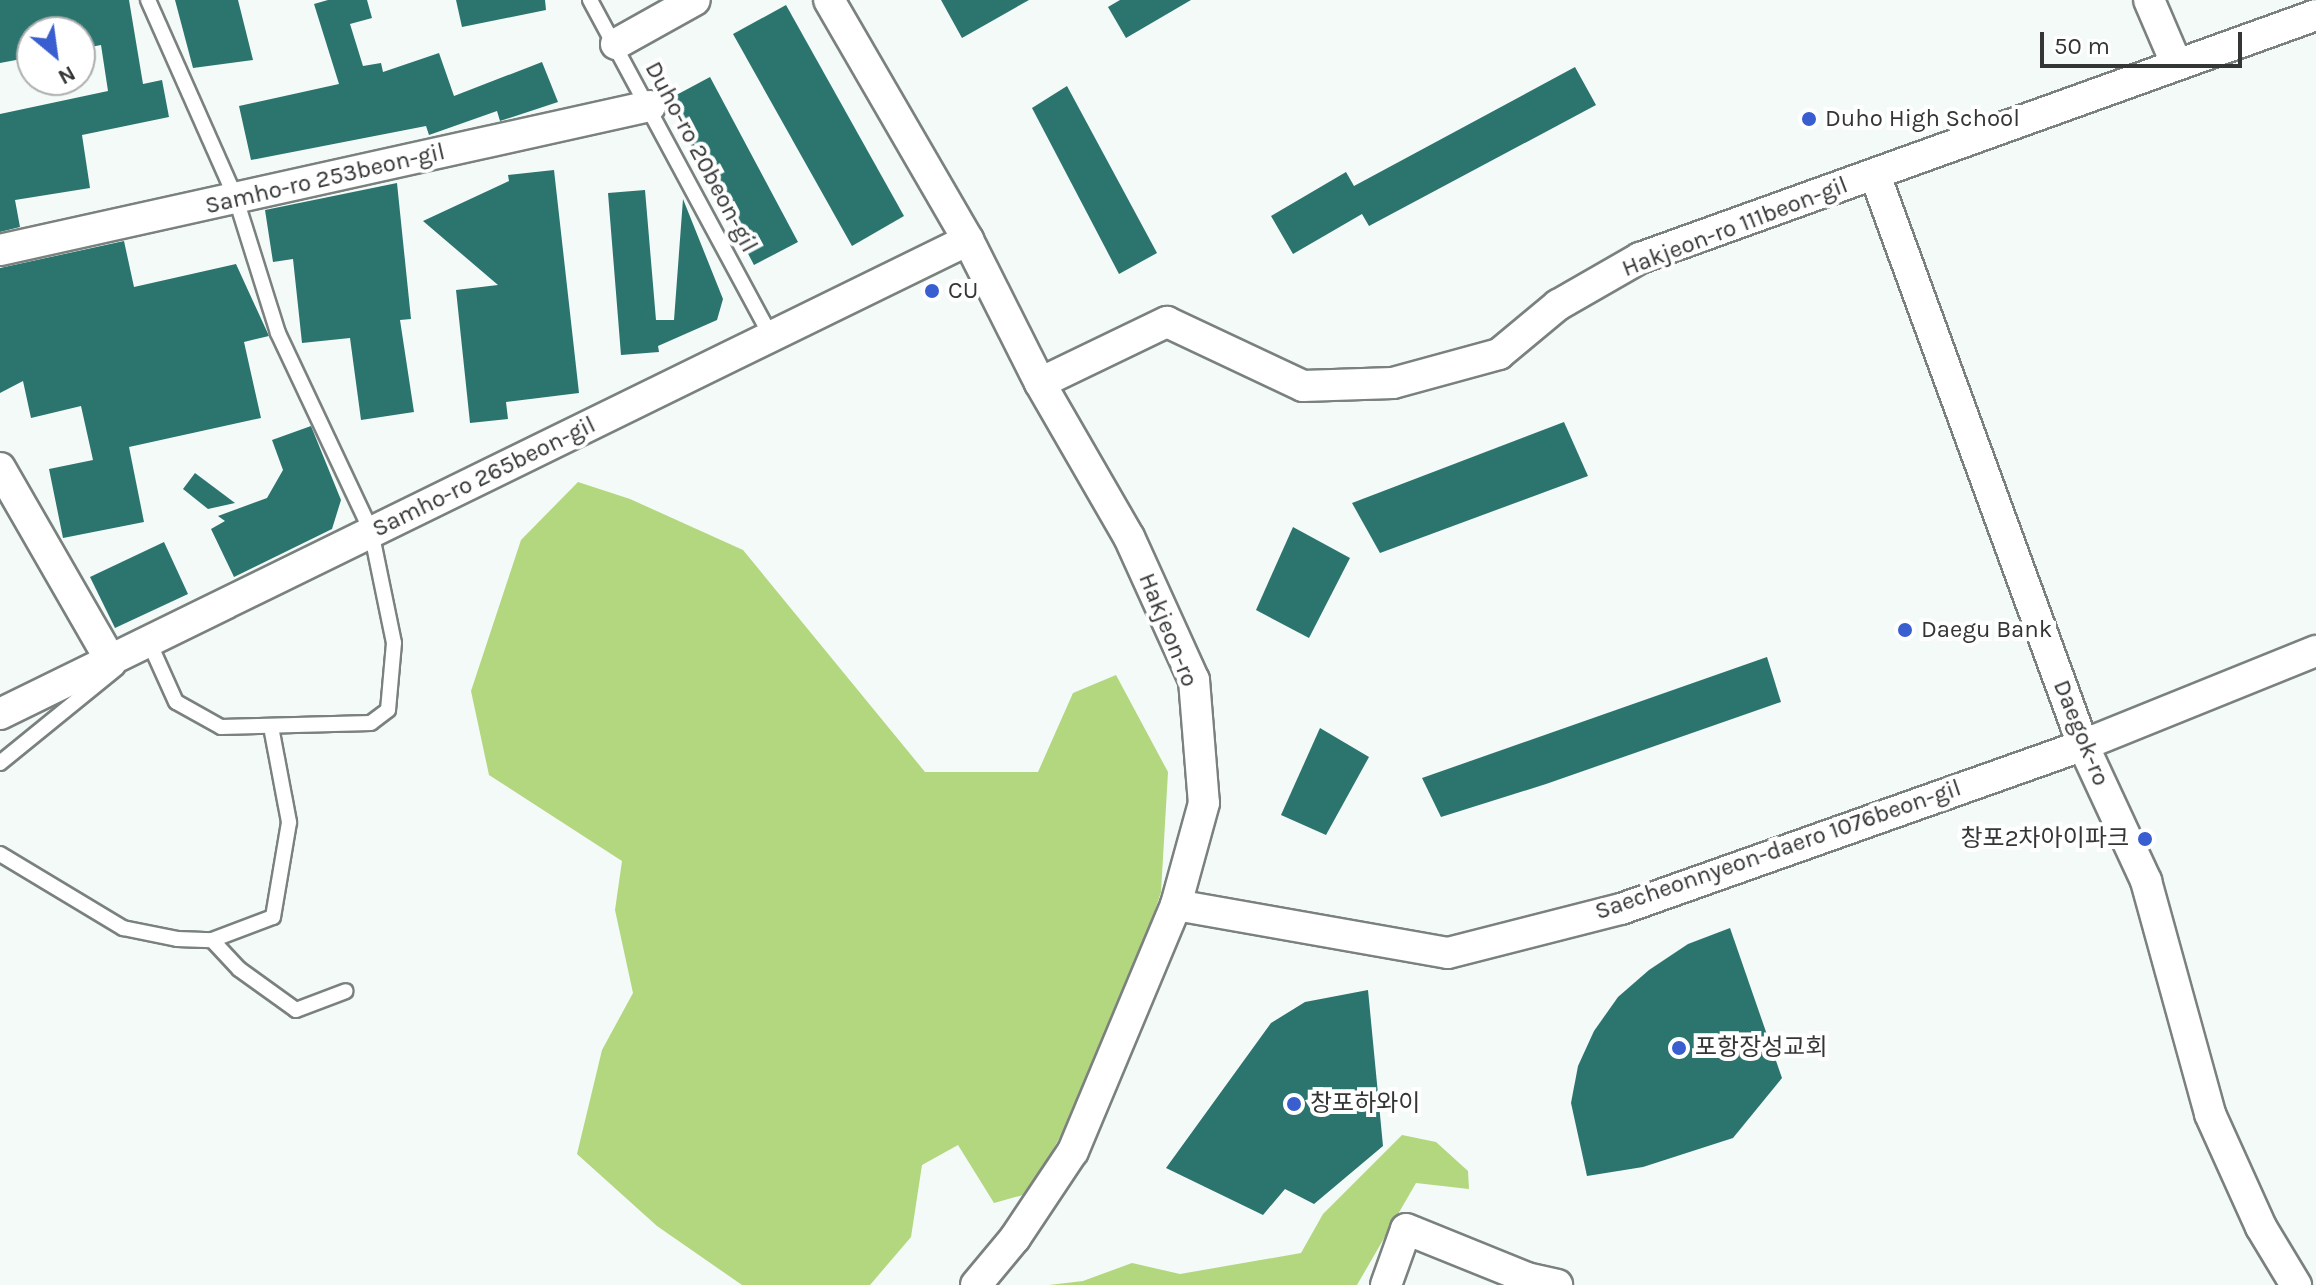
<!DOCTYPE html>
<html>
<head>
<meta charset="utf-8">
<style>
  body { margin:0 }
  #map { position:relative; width:2316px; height:1285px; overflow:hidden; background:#f3faf7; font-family:Karla,"Noto Sans KR",sans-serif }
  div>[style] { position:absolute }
  .forest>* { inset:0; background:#b2d77e }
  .building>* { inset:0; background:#2c756f }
  .roads { filter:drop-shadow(2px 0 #7a817e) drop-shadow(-2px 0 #7a817e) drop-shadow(0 2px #7a817e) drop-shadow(0 -2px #7a817e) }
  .lane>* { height:14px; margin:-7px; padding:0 7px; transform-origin:7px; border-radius:7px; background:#fff }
  .street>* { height:30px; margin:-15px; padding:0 15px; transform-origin:15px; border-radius:15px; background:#fff }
  .dots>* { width:22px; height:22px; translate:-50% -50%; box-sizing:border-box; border:4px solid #fff; border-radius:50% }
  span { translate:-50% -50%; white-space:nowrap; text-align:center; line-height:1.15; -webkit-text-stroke:8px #fff; paint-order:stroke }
  .poi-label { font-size:24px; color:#333635 }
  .left { translate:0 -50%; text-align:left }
  .right { translate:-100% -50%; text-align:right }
  .street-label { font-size:24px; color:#333635 }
  .north { position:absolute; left:16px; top:16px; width:80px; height:80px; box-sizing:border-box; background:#fff; border:2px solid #adafae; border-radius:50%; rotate:151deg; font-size:22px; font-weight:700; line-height:32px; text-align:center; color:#333635 }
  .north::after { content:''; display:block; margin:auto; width:28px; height:36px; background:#385ecf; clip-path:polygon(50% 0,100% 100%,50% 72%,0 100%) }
  .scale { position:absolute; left:2040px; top:32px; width:202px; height:36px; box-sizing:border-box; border:4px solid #333635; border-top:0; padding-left:10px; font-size:24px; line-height:28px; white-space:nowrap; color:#333635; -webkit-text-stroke:6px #fff; paint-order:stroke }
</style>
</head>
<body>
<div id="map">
  <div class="forest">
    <div style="clip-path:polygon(578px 482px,630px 499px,743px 550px,925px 772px,1038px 772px,1073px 693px,1116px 675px,1168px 772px,1161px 892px,1113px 1037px,1030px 1193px,994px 1203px,958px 1145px,922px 1165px,911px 1237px,870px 1285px,742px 1285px,657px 1226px,577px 1154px,602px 1050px,633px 993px,615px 910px,622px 861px,489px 775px,471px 691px,521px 540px)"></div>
    <div style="clip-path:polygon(1402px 1135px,1436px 1142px,1468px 1171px,1469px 1189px,1416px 1183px,1357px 1285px,1049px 1285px,1083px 1281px,1132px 1263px,1180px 1274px,1301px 1253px,1323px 1214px)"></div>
  </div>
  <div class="building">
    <div style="clip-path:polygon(0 0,129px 0,143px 84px,162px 80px,169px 117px,82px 135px,90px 188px,15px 200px,20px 227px,0 232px,0 114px,108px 91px,101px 45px,80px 49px,80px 32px,32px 32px,32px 57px,0 63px)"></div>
    <div style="clip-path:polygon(175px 0,238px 0,253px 60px,193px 68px)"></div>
    <div style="clip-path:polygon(328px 0,367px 0,372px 18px,350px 24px,363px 66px,381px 63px,383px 72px,439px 53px,454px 96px,542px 62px,558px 102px,500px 121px,497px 111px,429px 135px,426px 126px,251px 160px,239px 106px,339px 84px,314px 4px)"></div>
    <div style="clip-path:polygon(456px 0,545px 0,546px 10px,462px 27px)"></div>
    <div style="clip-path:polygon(941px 0,1029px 0,962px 38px)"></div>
    <div style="clip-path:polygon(1120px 0,1191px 0,1126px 38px,1108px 7px)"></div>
    <div style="clip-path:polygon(786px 5px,904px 216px,852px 246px,733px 34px)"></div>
    <div style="clip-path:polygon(1575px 67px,1596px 105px,1369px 226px,1362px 214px,1293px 254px,1271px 216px,1346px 172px,1354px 186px)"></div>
    <div style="clip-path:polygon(710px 77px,798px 242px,754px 265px,667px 100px)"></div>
    <div style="clip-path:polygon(1067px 86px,1157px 253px,1119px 274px,1032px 108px)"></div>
    <div style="clip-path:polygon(554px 170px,579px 393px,506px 402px,508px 419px,470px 423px,456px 290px,498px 285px,423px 221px,509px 181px,508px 175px)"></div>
    <div style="clip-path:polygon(397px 183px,411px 319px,400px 320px,414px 412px,361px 420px,350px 338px,302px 343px,293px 259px,273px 262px,265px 210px)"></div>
    <div style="clip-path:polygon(645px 190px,656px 320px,674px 320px,683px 199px,723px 299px,717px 320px,658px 346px,659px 352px,621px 355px,608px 193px)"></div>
    <div style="clip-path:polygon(124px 241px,134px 287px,236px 264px,269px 336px,244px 342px,261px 418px,129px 447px,144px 522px,63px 538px,49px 469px,93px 460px,81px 406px,31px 418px,23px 381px,0 393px,0 268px)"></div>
    <div style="clip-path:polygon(1564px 422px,1588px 476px,1380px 553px,1352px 503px)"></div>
    <div style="clip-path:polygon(311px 426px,341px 500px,332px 529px,234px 577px,211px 529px,225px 521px,218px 516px,267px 498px,283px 470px,272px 440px)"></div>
    <div style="clip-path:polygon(195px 473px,235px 503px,208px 509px,183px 489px)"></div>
    <div style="clip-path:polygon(1293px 527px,1350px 558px,1309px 638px,1256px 610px)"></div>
    <div style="clip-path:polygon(164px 542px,188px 594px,115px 628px,90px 577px)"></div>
    <div style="clip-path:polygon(1767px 657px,1781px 702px,1546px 784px,1441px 817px,1422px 778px)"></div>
    <div style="clip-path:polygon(1320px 728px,1369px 757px,1326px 835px,1281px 815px)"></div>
    <div style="clip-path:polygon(1730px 928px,1782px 1078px,1733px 1138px,1643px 1167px,1587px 1176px,1571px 1103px,1578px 1066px,1594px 1031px,1618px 997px,1649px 970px,1688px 944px)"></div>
    <div style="clip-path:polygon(1368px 990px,1383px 1146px,1314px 1204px,1285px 1189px,1263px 1215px,1166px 1168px,1271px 1023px,1305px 1002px)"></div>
  </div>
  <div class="roads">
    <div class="lane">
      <div style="left:148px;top:0;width:218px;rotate:66.1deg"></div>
      <div style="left:236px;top:199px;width:140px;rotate:72.6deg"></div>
      <div style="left:278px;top:333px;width:219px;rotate:64.8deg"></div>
      <div style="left:371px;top:531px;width:114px;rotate:78.4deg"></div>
      <div style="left:394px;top:643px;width:67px;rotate:95.1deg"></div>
      <div style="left:388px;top:710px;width:21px;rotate:143deg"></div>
      <div style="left:371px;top:723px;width:150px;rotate:178.5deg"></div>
      <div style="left:221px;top:727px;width:51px;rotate:-150.9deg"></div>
      <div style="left:176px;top:702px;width:66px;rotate:-114.2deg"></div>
      <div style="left:590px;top:0;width:382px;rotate:61.7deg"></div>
      <div style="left:0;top:763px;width:151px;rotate:-39.1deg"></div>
      <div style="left:0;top:854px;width:144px;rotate:31deg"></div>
      <div style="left:123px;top:928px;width:55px;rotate:11.5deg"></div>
      <div style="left:177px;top:939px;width:35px;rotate:2deg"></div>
      <div style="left:212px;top:940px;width:65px;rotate:-20.7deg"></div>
      <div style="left:273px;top:917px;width:96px;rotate:-80.4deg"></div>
      <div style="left:289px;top:822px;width:97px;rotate:-100.7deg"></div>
      <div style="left:212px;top:940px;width:40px;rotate:47deg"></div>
      <div style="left:239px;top:969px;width:70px;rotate:35.7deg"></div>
      <div style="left:296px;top:1010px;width:53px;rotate:-20.8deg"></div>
    </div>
    <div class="street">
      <div style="left:829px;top:0;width:277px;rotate:59.9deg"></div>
      <div style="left:968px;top:240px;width:160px;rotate:63.3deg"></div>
      <div style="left:1040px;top:383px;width:178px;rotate:60deg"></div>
      <div style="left:1129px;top:537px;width:157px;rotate:65.6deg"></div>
      <div style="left:1194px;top:680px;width:123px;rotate:85.4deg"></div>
      <div style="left:1204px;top:803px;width:106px;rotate:105.4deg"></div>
      <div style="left:1176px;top:905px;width:267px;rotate:112.7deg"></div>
      <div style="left:1073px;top:1151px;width:105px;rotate:123.7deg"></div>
      <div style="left:1015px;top:1238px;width:61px;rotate:129.7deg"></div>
      <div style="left:2149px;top:0;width:69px;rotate:66.8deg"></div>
      <div style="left:616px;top:44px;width:90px;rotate:-29.1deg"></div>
      <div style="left:1875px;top:175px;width:607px;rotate:69.95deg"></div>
      <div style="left:2083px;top:745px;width:150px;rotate:65.1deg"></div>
      <div style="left:2146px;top:881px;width:242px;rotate:74.6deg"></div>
      <div style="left:2210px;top:1114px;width:124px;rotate:65.7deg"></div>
      <div style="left:2261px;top:1227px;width:68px;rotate:58.9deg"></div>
      <div style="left:0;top:250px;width:666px;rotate:-12.49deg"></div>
      <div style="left:1040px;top:383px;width:141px;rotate:-25.7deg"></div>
      <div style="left:1167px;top:322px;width:150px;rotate:25.2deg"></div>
      <div style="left:1303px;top:386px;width:90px;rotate:-1.9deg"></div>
      <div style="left:1393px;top:383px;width:110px;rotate:-15.3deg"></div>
      <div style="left:1499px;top:354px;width:77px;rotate:-39.7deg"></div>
      <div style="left:1558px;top:305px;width:95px;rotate:-29.8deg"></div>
      <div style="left:1640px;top:258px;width:718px;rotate:-19.77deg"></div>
      <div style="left:0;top:468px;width:220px;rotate:60.1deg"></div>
      <div style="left:0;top:714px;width:1078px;rotate:-26.09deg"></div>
      <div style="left:1176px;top:905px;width:276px;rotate:10deg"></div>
      <div style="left:1448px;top:953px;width:179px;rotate:-14.3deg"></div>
      <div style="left:1621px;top:909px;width:490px;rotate:-19.5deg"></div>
      <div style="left:2083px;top:745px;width:251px;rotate:-22deg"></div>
      <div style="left:1386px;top:1285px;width:59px;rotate:-70.3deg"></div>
      <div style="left:1406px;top:1229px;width:131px;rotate:22deg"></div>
      <div style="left:1527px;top:1278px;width:31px;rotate:13deg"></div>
    </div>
  </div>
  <div class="dots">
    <div style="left:1809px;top:119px;background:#385ecf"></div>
    <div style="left:932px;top:291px;background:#385ecf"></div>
    <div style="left:1905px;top:630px;background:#385ecf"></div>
    <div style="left:2145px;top:839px;background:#385ecf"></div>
    <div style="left:1679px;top:1048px;background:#385ecf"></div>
    <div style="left:1294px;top:1104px;background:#385ecf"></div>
  </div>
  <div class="poi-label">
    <span class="left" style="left:1825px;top:119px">Duho High School</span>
    <span class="left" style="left:948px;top:291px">CU</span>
    <span class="left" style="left:1921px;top:630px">Daegu Bank</span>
    <span class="right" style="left:2129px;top:839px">창포2차아이파크</span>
    <span class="left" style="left:1695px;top:1048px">포항장성교회</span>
    <span class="left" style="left:1310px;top:1104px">창포하와이</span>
  </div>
  <div class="street-label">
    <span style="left:701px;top:157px;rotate:62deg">Duho-ro 20beon-gil</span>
    <span style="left:325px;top:179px;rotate:-13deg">Samho-ro 253beon-gil</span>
    <span style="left:1735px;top:227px;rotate:-21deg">Hakjeon-ro 111beon-gil</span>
    <span style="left:484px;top:477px;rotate:-26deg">Samho-ro 265beon-gil</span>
    <span style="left:1168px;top:630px;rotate:68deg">Hakjeon-ro</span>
    <span style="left:2081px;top:733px;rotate:68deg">Daegok-ro</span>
    <span style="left:1778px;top:850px;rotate:-19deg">Saecheonnyeon-daero 1076beon-gil</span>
  </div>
  <div class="north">N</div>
  <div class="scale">50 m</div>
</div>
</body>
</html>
